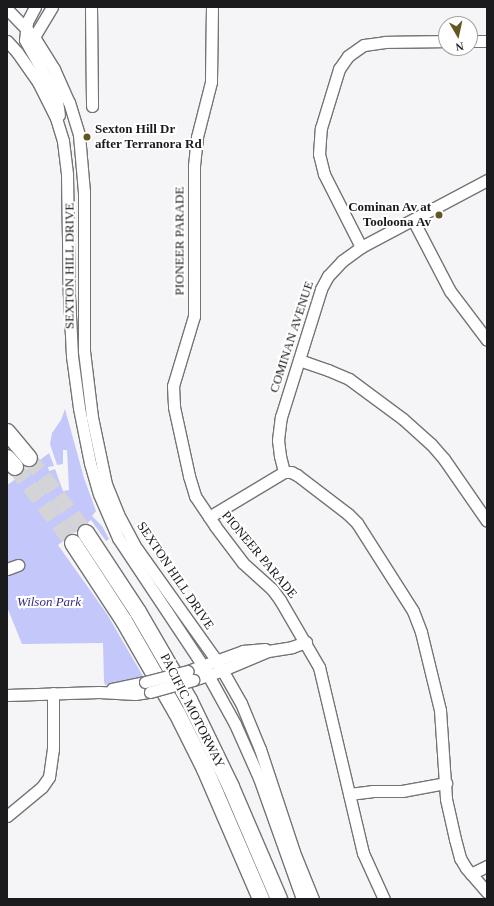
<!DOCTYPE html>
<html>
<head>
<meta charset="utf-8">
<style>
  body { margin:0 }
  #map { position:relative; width:494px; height:906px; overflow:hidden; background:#f5f5f8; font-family:Georgia,serif }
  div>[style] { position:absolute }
  .green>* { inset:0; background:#c3c7f9 }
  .highway-tunnel>* { height:16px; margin-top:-8px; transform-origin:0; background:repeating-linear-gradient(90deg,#d4d4d7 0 16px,transparent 0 24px) }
  .roads { filter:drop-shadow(1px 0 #747477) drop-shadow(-1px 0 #747477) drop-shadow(0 1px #747477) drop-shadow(0 -1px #747477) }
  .minor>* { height:11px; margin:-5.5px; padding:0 5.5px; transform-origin:5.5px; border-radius:5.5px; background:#fff }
  .highway>* { height:16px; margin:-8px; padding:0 8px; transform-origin:8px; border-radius:8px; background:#fff }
  .bridges { filter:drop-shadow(1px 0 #747477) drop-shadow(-1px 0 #747477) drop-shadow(0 1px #747477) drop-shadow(0 -1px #747477) }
  .minor-bridge>* { height:11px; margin:-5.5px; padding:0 5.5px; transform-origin:5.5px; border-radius:5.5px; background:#fff }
  .dots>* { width:11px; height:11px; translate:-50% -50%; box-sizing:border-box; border:2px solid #fff; border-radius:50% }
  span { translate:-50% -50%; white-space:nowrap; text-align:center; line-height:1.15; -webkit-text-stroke:4px #fff; paint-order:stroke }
  .poi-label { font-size:13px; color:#1b1b1d; font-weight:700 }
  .left { translate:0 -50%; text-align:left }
  .right { translate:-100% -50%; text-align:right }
  .street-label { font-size:13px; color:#1b1b1d }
  .park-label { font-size:13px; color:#352b85; font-style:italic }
  .frame { position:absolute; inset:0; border:8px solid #1b1b1d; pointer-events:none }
  .north { position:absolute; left:438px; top:16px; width:40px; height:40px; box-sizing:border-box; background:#fff; border:1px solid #a4a4a5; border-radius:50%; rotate:171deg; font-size:11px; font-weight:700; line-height:16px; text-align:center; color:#1b1b1d }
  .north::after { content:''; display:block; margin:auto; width:14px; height:18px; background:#635623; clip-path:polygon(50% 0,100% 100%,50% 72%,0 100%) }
</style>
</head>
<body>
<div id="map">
  <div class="green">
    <div style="clip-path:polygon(65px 409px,84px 478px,96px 511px,92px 516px,102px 526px,109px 539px,106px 541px,91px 520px,58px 545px,107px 614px,144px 678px,105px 685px,104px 681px,103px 643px,22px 644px,7px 607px,7px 483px,9px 484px,49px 453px,54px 466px,48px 467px,49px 471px,55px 469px,63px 491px,69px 490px,67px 450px,63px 450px,63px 464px,57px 465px,50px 444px,52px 433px,61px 420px)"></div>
  </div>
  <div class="highway-tunnel">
    <div style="left:29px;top:458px;width:94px;rotate:52.8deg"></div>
    <div style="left:15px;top:467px;width:96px;rotate:52.7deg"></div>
  </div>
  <div class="roads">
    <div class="minor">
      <div style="left:35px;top:7px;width:17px;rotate:118deg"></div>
      <div style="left:27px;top:22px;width:18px;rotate:96deg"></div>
      <div style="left:25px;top:40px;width:51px;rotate:60.4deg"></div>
      <div style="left:50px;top:84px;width:18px;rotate:68deg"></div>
      <div style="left:57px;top:101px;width:14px;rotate:82deg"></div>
      <div style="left:91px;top:7px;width:99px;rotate:89.4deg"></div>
      <div style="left:212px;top:7px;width:75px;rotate:90.8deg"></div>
      <div style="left:211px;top:82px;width:57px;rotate:104.3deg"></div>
      <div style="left:197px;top:137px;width:29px;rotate:96deg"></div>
      <div style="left:194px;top:166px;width:150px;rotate:90deg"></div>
      <div style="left:194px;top:316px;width:73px;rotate:106.7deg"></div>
      <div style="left:173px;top:386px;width:21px;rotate:87deg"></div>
      <div style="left:174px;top:407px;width:71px;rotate:77.7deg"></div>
      <div style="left:189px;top:476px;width:21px;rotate:73deg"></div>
      <div style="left:195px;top:496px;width:36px;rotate:56deg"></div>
      <div style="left:215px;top:526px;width:46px;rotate:52.9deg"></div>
      <div style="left:243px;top:563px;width:39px;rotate:42deg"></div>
      <div style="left:272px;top:589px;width:14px;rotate:54deg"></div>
      <div style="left:280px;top:600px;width:78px;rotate:59.8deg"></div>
      <div style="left:319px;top:667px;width:191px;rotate:76.7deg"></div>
      <div style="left:363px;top:853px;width:51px;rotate:65.5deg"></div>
      <div style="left:7px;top:9px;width:39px;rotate:46deg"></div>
      <div style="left:34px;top:37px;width:38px;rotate:58deg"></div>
      <div style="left:54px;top:69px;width:36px;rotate:66deg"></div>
      <div style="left:69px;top:102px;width:34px;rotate:73deg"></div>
      <div style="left:79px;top:135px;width:57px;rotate:85deg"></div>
      <div style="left:84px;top:192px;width:159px;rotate:90deg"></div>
      <div style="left:84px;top:351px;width:66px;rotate:83.1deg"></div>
      <div style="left:92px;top:417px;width:68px;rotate:78.2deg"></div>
      <div style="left:106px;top:484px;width:32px;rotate:68deg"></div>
      <div style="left:118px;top:514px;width:40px;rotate:62deg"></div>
      <div style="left:137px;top:549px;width:138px;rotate:54.5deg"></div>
      <div style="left:217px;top:661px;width:48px;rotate:60.3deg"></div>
      <div style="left:241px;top:703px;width:50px;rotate:67.6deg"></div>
      <div style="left:260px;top:749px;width:108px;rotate:71.7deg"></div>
      <div style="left:294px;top:852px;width:51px;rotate:68deg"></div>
      <div style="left:34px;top:37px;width:35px;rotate:-59deg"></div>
      <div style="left:7px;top:41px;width:15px;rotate:48deg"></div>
      <div style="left:17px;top:52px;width:37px;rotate:55deg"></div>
      <div style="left:38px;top:82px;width:40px;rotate:63.4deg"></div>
      <div style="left:56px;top:118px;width:24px;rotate:73deg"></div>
      <div style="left:63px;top:141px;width:34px;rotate:83deg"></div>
      <div style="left:67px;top:175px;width:121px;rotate:89.1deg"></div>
      <div style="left:69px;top:296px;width:60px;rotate:87.1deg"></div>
      <div style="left:72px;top:356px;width:52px;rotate:82.3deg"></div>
      <div style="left:79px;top:408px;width:56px;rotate:78.7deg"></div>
      <div style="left:90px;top:463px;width:32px;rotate:74deg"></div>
      <div style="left:99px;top:494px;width:48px;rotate:66.6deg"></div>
      <div style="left:118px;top:538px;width:154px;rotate:56.4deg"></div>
      <div style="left:203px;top:666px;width:66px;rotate:61.1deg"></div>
      <div style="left:235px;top:724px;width:59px;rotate:66deg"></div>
      <div style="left:259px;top:778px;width:128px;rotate:70.4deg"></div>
      <div style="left:470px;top:41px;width:17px"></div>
      <div style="left:413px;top:220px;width:80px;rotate:62.5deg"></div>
      <div style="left:450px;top:291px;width:61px;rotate:52.9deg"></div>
      <div style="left:361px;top:247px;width:82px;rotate:-116.9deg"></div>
      <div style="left:324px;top:174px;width:21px;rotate:-104deg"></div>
      <div style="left:319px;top:154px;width:26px;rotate:-86deg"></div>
      <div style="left:321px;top:128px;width:62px;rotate:-73deg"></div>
      <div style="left:339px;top:69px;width:16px;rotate:-55deg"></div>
      <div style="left:348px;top:56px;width:19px;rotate:-35deg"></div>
      <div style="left:364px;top:45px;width:21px;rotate:-8deg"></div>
      <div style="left:385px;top:42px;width:61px;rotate:-0.9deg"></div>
      <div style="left:299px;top:360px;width:31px;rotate:19deg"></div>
      <div style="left:328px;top:370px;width:23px;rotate:23deg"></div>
      <div style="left:349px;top:379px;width:67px;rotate:36.5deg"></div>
      <div style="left:403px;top:419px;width:38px;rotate:42deg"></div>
      <div style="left:431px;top:444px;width:20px;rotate:49deg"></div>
      <div style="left:444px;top:459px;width:75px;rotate:55.3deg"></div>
      <div style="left:284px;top:472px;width:7px"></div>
      <div style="left:291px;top:472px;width:7px;rotate:27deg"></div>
      <div style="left:297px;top:475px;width:64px;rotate:37.4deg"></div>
      <div style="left:348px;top:514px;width:13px;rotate:45deg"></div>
      <div style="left:357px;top:523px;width:104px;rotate:57.5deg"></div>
      <div style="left:413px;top:611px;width:22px;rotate:69deg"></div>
      <div style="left:421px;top:632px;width:80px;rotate:76.3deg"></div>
      <div style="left:440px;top:710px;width:89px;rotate:86.1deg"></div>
      <div style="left:446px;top:799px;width:41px;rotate:77.3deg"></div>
      <div style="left:455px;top:839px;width:20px;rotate:75deg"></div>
      <div style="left:460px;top:858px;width:12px;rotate:59deg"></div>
      <div style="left:466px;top:868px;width:32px;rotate:49deg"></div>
      <div style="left:284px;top:472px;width:16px;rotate:-104deg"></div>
      <div style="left:280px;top:456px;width:16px;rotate:-97deg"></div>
      <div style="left:278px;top:440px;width:23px;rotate:-83deg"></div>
      <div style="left:281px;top:417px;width:134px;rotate:-72.6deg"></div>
      <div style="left:321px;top:289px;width:15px;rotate:-62deg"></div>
      <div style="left:328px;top:276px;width:21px;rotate:-47deg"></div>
      <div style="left:342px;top:261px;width:24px;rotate:-36deg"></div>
      <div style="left:361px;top:247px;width:143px;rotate:-28deg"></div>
      <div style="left:209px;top:517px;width:87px;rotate:-31deg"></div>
      <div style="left:7px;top:569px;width:12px;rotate:-20deg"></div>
      <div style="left:188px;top:671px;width:59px;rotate:-20deg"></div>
      <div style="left:243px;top:651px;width:22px;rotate:-5deg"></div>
      <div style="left:193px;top:680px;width:32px;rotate:-18deg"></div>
      <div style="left:223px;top:670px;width:49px;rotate:-22.9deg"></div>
      <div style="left:268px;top:651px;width:24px;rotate:-9deg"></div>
      <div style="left:292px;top:647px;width:15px;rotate:-20deg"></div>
      <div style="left:112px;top:689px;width:34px;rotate:-12deg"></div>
      <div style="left:7px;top:695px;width:92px;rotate:-1.9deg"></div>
      <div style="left:99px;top:692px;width:36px;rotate:3deg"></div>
      <div style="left:135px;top:694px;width:15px;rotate:-8deg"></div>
      <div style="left:349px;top:794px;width:23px;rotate:-7deg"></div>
      <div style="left:372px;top:791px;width:30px"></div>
      <div style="left:402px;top:791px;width:45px;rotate:-10.3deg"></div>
      <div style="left:7px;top:816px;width:45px;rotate:-39.6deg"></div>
      <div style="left:42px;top:787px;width:12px;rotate:-55deg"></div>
      <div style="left:49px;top:777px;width:28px;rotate:-82deg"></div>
      <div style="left:53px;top:749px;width:56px;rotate:-90deg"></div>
      <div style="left:471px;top:874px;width:18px;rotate:-27deg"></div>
    </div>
    <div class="highway">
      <div style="left:7px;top:432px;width:34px;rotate:50deg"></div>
      <div style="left:7px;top:458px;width:12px;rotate:48deg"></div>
      <div style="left:86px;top:533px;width:95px;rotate:56.6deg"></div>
      <div style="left:138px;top:612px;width:102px;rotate:59.9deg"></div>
      <div style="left:189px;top:700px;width:97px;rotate:64.2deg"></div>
      <div style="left:231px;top:787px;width:122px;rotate:66.8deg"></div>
      <div style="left:73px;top:543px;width:93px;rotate:56.8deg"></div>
      <div style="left:124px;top:621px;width:106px;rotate:60.1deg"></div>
      <div style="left:177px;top:713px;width:63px;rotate:63.4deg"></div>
      <div style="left:205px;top:769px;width:142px;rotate:66.7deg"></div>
    </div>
  </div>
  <div class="bridges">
    <div class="minor-bridge">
      <div style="left:145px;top:682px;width:44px;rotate:-14.3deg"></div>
      <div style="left:150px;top:692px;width:45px;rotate:-15.6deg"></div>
    </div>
  </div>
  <div class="dots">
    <div style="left:87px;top:137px;background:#635623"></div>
    <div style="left:439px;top:215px;background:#635623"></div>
  </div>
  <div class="poi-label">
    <span class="left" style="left:95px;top:137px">Sexton Hill Dr<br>after Terranora Rd</span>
    <span class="right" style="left:431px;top:215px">Cominan Av at<br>Tooloona Av</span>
  </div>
  <div class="street-label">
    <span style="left:180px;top:241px;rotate:-90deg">PIONEER PARADE</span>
    <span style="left:70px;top:266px;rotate:-90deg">SEXTON HILL DRIVE</span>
    <span style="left:292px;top:337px;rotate:-72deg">COMINAN AVENUE</span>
    <span style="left:259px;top:555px;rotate:50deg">PIONEER PARADE</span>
    <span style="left:175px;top:576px;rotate:56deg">SEXTON HILL DRIVE</span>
    <span style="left:192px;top:711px;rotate:63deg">PACIFIC MOTORWAY</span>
  </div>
  <div class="park-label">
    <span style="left:49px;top:602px">Wilson Park</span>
  </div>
  <div class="frame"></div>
  <div class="north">N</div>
</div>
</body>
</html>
